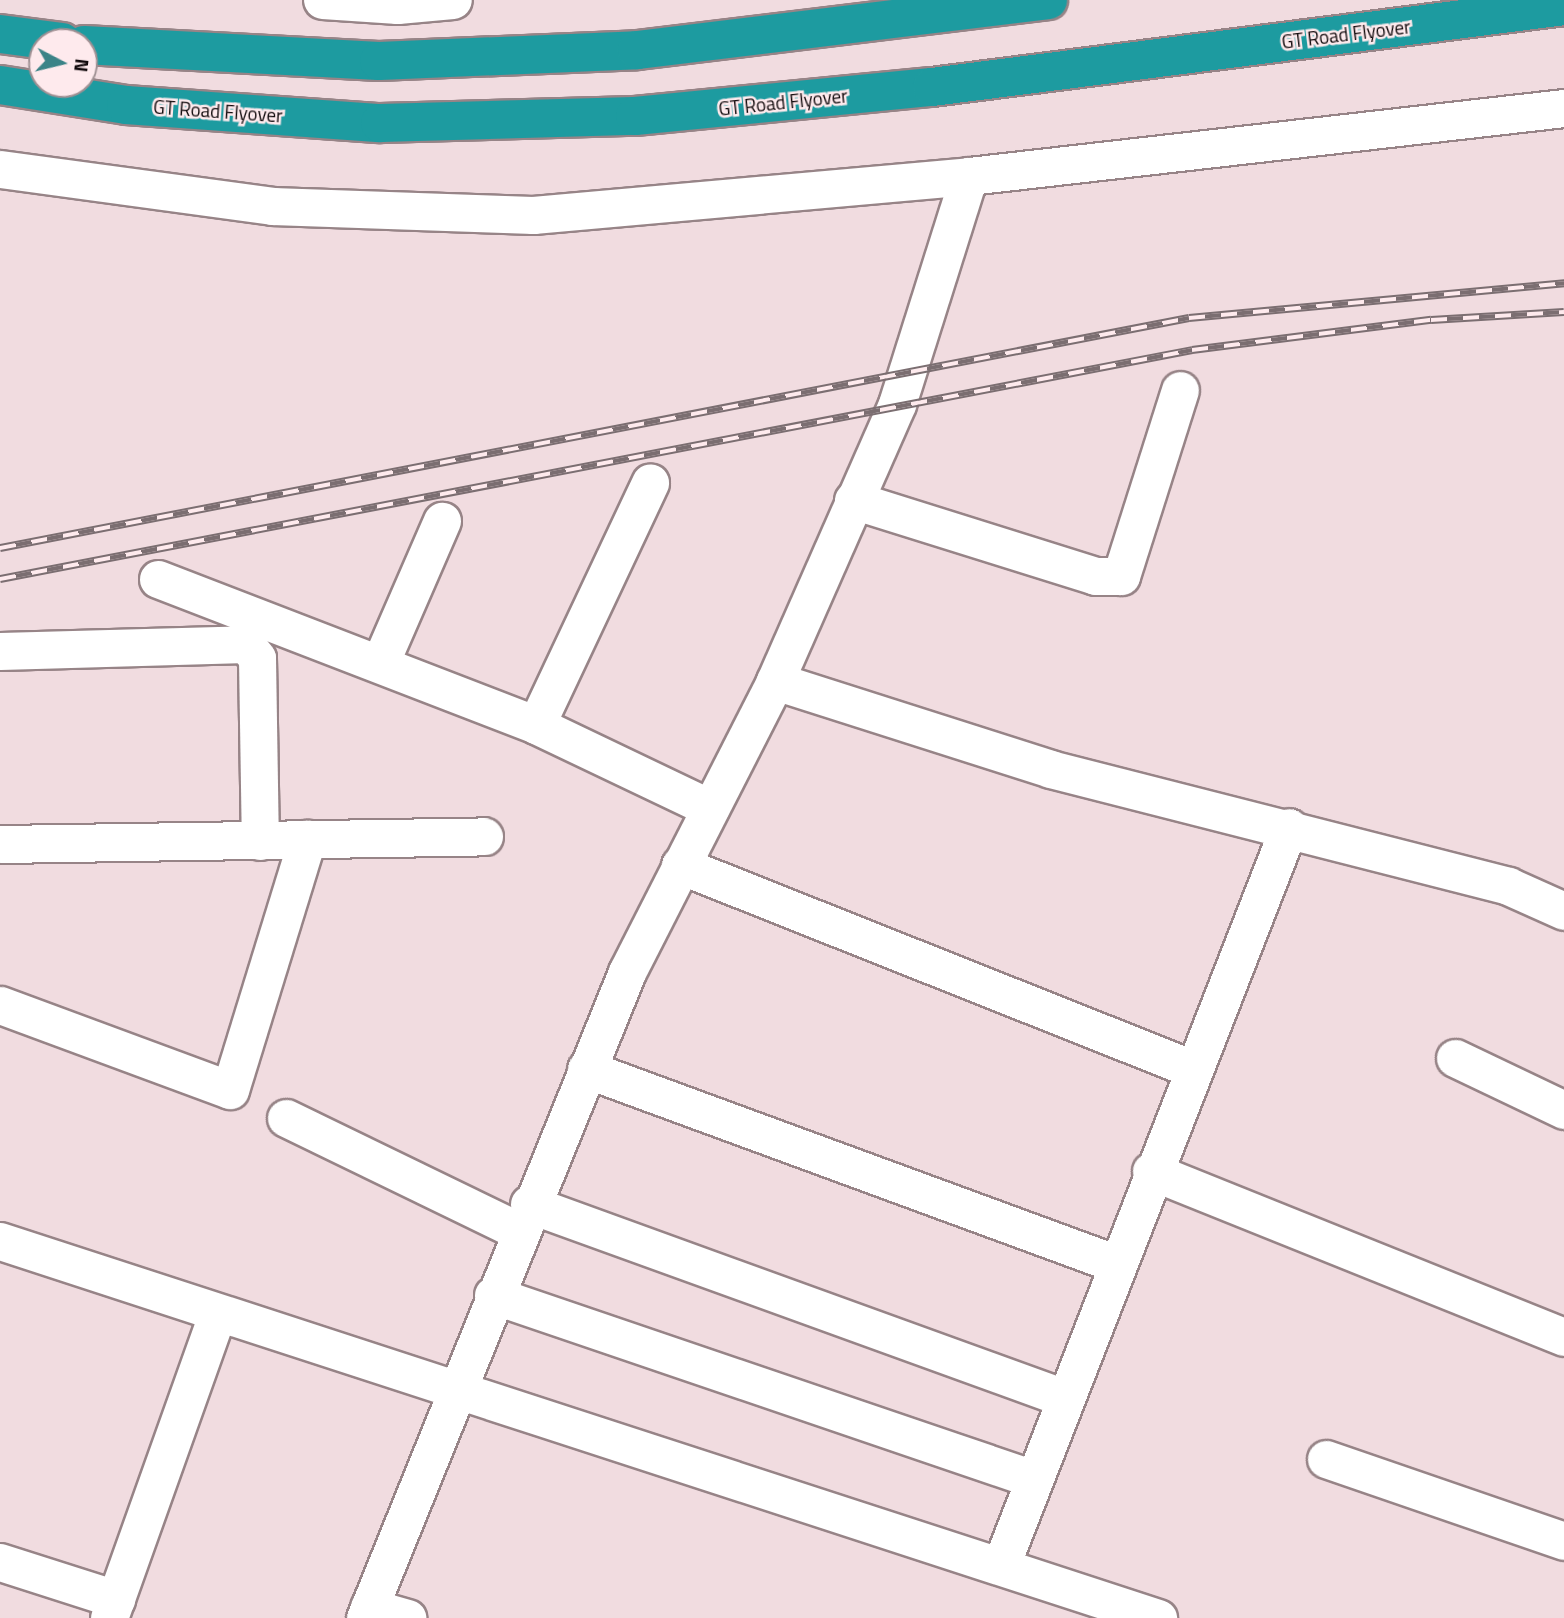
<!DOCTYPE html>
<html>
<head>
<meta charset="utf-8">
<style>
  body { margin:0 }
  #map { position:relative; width:1564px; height:1618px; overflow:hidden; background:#f1dce0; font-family:"Titillium Web",sans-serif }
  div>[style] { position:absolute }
  .roads { filter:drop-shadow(2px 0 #978487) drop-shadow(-2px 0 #978487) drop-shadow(0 2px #978487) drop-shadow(0 -2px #978487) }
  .street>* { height:37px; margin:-18.5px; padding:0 18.5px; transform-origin:18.5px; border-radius:18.5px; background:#fff }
  .secondary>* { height:38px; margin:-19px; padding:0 19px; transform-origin:19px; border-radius:19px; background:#fff }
  .highway>* { height:38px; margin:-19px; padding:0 19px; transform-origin:19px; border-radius:19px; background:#1d9ba0 }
  .rail>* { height:8px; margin-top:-4px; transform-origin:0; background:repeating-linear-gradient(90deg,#feeaed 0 16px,#7b6e71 0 32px); box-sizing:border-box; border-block:2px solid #7b6e71 }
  span { translate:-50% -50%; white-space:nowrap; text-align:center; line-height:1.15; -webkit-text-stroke:5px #feeaed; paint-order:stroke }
  .street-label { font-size:19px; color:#110a0c }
  .north { position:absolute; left:28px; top:28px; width:70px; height:70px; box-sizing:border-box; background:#feeaed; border:2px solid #9f9093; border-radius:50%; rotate:97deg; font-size:19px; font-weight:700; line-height:28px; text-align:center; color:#110a0c }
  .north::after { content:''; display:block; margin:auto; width:24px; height:32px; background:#3b8387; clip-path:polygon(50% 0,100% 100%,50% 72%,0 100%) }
</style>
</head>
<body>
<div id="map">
  <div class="roads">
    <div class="street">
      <div style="left:0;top:169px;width:275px;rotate:7.7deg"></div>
      <div style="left:272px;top:206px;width:261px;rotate:2deg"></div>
      <div style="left:533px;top:215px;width:438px;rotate:-5.1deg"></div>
      <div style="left:969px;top:176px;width:599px;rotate:-6.52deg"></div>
      <div style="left:853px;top:500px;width:254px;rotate:17.4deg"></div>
      <div style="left:1095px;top:576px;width:26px"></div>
      <div style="left:1121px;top:576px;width:195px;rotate:-72.4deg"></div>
      <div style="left:158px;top:579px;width:405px;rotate:21.1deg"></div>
      <div style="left:536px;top:725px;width:193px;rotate:25.5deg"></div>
      <div style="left:0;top:651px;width:246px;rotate:-1.6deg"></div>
      <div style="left:246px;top:644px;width:18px;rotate:52deg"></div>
      <div style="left:257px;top:658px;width:183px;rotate:89.1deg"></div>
      <div style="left:381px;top:661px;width:153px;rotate:-66.5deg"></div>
      <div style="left:775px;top:681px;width:289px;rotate:17.7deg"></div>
      <div style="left:1050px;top:769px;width:473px;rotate:14.3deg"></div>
      <div style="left:1508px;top:886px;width:61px;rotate:24.1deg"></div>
      <div style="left:536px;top:725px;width:268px;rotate:-64.8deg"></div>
      <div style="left:0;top:844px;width:484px;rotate:-0.9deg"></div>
      <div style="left:680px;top:865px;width:549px;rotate:21.7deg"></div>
      <div style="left:0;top:1005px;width:245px;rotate:20.3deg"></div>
      <div style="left:230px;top:1090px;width:263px;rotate:-72.9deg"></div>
      <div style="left:1455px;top:1058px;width:121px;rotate:25.5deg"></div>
      <div style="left:586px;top:1069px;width:563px;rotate:20.17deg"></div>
      <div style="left:286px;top:1118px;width:259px;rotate:25.9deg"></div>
      <div style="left:1151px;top:1171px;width:445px;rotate:21.9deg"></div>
      <div style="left:529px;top:1204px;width:567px;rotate:19.91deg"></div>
      <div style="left:0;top:1241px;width:1218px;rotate:18.03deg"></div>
      <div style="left:493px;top:1295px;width:568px;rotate:18.79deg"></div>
      <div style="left:1326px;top:1459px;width:252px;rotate:19deg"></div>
      <div style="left:0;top:1562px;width:122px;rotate:17.7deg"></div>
      <div style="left:1001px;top:1565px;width:792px;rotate:-68.68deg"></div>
      <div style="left:369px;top:1607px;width:40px;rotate:16deg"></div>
      <div style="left:109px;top:1618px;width:322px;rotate:-70.4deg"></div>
      <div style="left:365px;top:1618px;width:697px;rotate:-67.92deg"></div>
      <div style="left:627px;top:972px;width:326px;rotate:-63deg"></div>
      <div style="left:775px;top:681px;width:303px;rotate:-66.2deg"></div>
      <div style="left:897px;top:404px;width:239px;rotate:-72.5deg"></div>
    </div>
    <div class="secondary">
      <div style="left:323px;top:0;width:75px;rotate:3.8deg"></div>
      <div style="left:398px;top:5px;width:55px;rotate:-5.2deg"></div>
    </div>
    <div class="highway">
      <div style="left:0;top:34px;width:63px;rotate:7.4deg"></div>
      <div style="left:84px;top:45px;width:295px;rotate:3.1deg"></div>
      <div style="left:379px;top:61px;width:258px;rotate:-2.4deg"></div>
      <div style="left:637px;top:50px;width:414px;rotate:-6.9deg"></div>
      <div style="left:0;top:85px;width:128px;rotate:9deg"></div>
      <div style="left:126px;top:105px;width:255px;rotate:4.1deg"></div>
      <div style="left:380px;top:123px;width:255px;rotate:-1.6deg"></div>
      <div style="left:635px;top:116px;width:298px;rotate:-5.6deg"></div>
      <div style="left:932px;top:87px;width:637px;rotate:-7.3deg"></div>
    </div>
  </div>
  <div class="rail">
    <div style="left:0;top:548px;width:1211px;rotate:-10.95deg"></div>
    <div style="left:1189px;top:318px;width:377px;rotate:-5.3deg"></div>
    <div style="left:0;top:579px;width:1214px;rotate:-10.87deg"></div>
    <div style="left:1192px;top:350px;width:241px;rotate:-7.2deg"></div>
    <div style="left:1431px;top:320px;width:133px;rotate:-3.4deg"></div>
  </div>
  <div class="street-label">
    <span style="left:1346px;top:34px;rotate:-7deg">GT Road Flyover</span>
    <span style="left:783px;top:102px;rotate:-6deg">GT Road Flyover</span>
    <span style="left:218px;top:111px;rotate:4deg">GT Road Flyover</span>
  </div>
  <div class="north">N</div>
</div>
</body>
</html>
